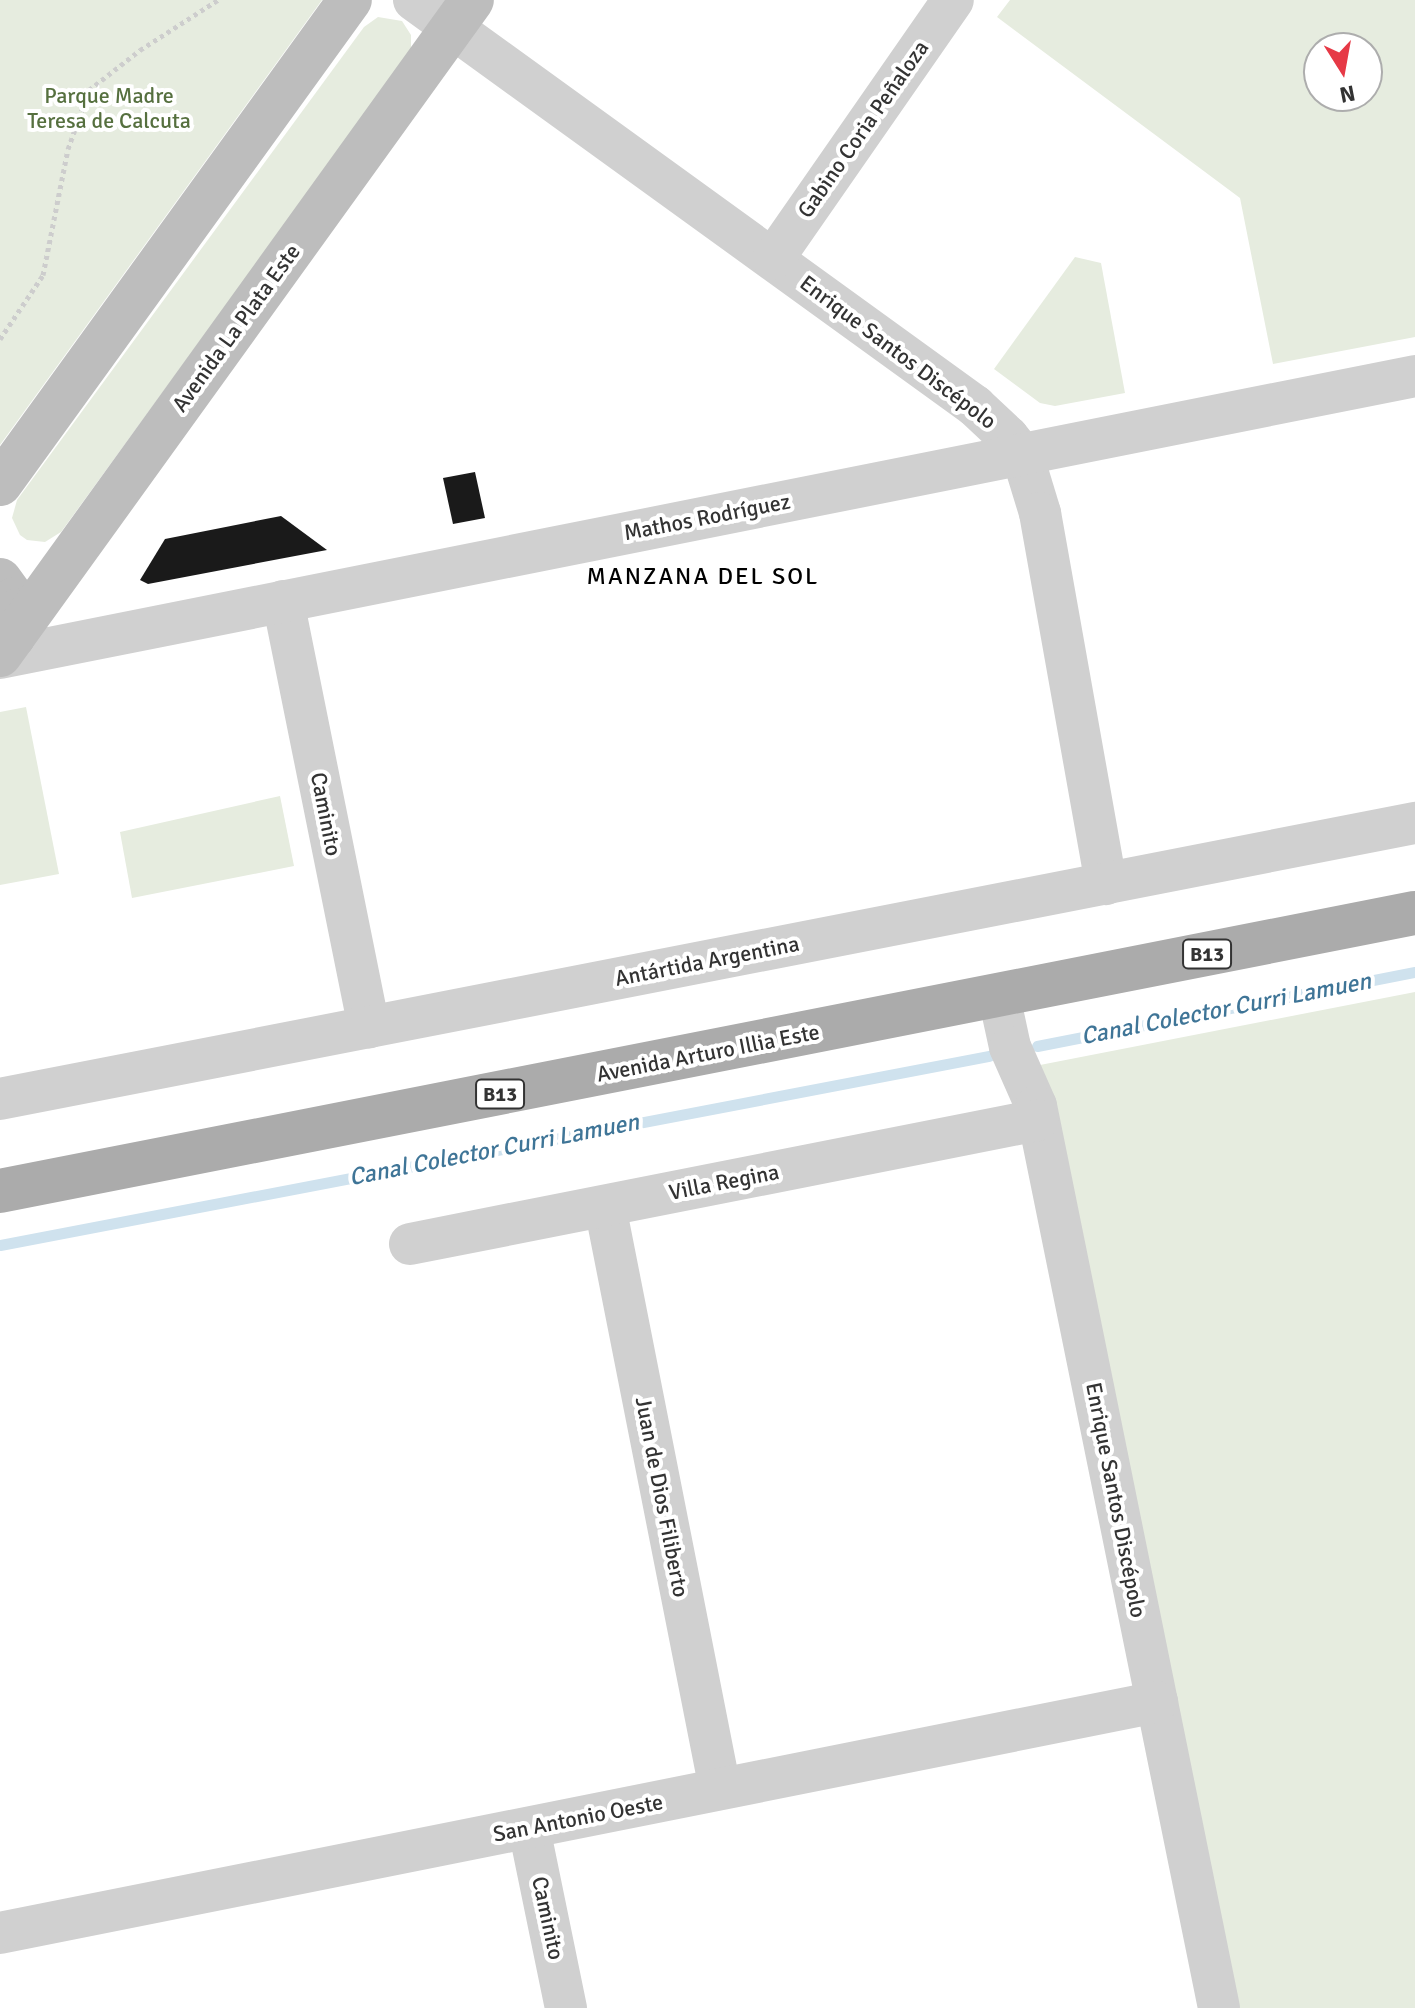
<!DOCTYPE html>
<html>
<head>
<meta charset="utf-8">
<style>
  body { margin:0 }
  #map { position:relative; width:1415px; height:2008px; overflow:hidden; background:#fff; font-family:Signika,sans-serif }
  div>[style] { position:absolute }
  .green>* { inset:0; background:#e6ecdf }
  .stream>* { height:11px; margin:-5.5px; padding:0 5.5px; transform-origin:5.5px; border-radius:5.5px; background:#cfe2ee }
  .building>* { inset:0; background:#1a1a1a }
  .path>* { height:5px; margin-top:-2.5px; transform-origin:0; background:repeating-linear-gradient(90deg,#cdcdcd 0 4px,transparent 0 8px) }
  .street>* { height:42px; margin:-21px; padding:0 21px; transform-origin:21px; border-radius:21px; background:#d0d0d0 }
  .secondary>* { height:44px; margin:-22px; padding:0 22px; transform-origin:22px; border-radius:22px; background:#bdbdbd }
  .primary>* { height:44px; margin:-22px; padding:0 22px; transform-origin:22px; border-radius:22px; background:#ababab }
  span { translate:-50% -50%; white-space:nowrap; text-align:center; line-height:1.15; -webkit-text-stroke:8px #fff; paint-order:stroke }
  .shield-label span { padding:2px 6px; background:#fff; border:2px solid; border-radius:6px; -webkit-text-stroke-width:0 }
  .shield-label { font-size:20px; color:#333; font-weight:700 }
  .park-label { font-size:22px; color:#56703f }
  .street-label { font-size:22px; color:#333 }
  .neighbourhood-label { font-size:24px; color:#000; letter-spacing:2px }
  .water-label { font-size:24px; color:#3f7597; font-style:italic }
  .north { position:absolute; left:1303px; top:32px; width:80px; height:80px; box-sizing:border-box; background:#fff; border:2px solid #adadad; border-radius:50%; rotate:169deg; font-size:22px; font-weight:700; line-height:32px; text-align:center; color:#333 }
  .north::after { content:''; display:block; margin:auto; width:28px; height:36px; background:#e63946; clip-path:polygon(50% 0,100% 100%,50% 72%,0 100%) }
</style>
</head>
<body>
<div id="map">
  <div class="green">
    <div style="clip-path:polygon(0 0,322px 0,0 445px)"></div>
    <div style="clip-path:polygon(evenodd,1010px 0,1415px 0,1415px 337px,1273px 364px,1240px 198px,997px 17px,1010px 0,1319px 48px,1367px 48px,1367px 96px,1319px 96px,1319px 48px)"></div>
    <div style="clip-path:polygon(378px 17px,402px 21px,411px 35px,411px 51px,61px 532px,45px 542px,27px 540px,20px 535px,12px 518px,17px 500px,364px 27px)"></div>
    <div style="clip-path:polygon(1075px 257px,1101px 263px,1125px 393px,1055px 406px,1040px 403px,994px 369px)"></div>
    <div style="clip-path:polygon(26px 707px,59px 874px,0 885px,0 712px)"></div>
    <div style="clip-path:polygon(280px 796px,294px 866px,132px 898px,120px 832px)"></div>
    <div style="clip-path:polygon(1415px 992px,1415px 2008px,1233px 2008px,1040px 1065px)"></div>
  </div>
  <div class="stream">
    <div style="left:1037px;top:1046px;width:385px;rotate:-11.1deg"></div>
    <div style="left:0;top:1245px;width:1007px;rotate:-10.82deg"></div>
  </div>
  <div class="building">
    <div style="clip-path:polygon(475px 472px,485px 518px,453px 524px,443px 478px)"></div>
    <div style="clip-path:polygon(281px 516px,327px 550px,148px 584px,140px 580px,165px 539px)"></div>
  </div>
  <div class="path">
    <div style="left:0;top:339px;width:77px;rotate:-56.1deg"></div>
    <div style="left:43px;top:275px;width:128px;rotate:-78.8deg"></div>
    <div style="left:68px;top:149px;width:63px;rotate:-70.4deg"></div>
    <div style="left:89px;top:90px;width:65px;rotate:-38.1deg"></div>
    <div style="left:140px;top:50px;width:93px;rotate:-32.7deg"></div>
  </div>
  <div class="street">
    <div style="left:414px;top:0;width:693px;rotate:35.89deg"></div>
    <div style="left:975px;top:406px;width:45px;rotate:43.2deg"></div>
    <div style="left:1008px;top:437px;width:22px;rotate:51deg"></div>
    <div style="left:1022px;top:454px;width:62px;rotate:73deg"></div>
    <div style="left:1040px;top:513px;width:377px;rotate:79.9deg"></div>
    <div style="left:773px;top:259px;width:315px;rotate:-55.2deg"></div>
    <div style="left:283px;top:601px;width:435px;rotate:78.6deg"></div>
    <div style="left:0;top:658px;width:1443px;rotate:-11.27deg"></div>
    <div style="left:999px;top:996px;width:52px;rotate:77.8deg"></div>
    <div style="left:1010px;top:1047px;width:64px;rotate:66.2deg"></div>
    <div style="left:1036px;top:1106px;width:920px;rotate:78.53deg"></div>
    <div style="left:0;top:1099px;width:1442px;rotate:-11.04deg"></div>
    <div style="left:605px;top:1206px;width:594px;rotate:78.84deg"></div>
    <div style="left:410px;top:1244px;width:640px;rotate:-11.17deg"></div>
    <div style="left:529px;top:1828px;width:184px;rotate:78.4deg"></div>
    <div style="left:0;top:1933px;width:1180px;rotate:-11.29deg"></div>
  </div>
  <div class="secondary">
    <div style="left:0;top:484px;width:597px;rotate:-54.13deg"></div>
    <div style="left:0;top:580px;width:24px;rotate:54deg"></div>
    <div style="left:14px;top:599px;width:11px;rotate:75deg"></div>
    <div style="left:17px;top:610px;width:27px;rotate:98deg"></div>
    <div style="left:0;top:655px;width:807px;rotate:-54.22deg"></div>
  </div>
  <div class="primary">
    <div style="left:0;top:1191px;width:1442px;rotate:-11.12deg"></div>
  </div>
  <div class="shield-label">
    <span style="left:1207px;top:954px">B13</span>
    <span style="left:500px;top:1094px">B13</span>
  </div>
  <div class="park-label">
    <span style="left:109px;top:108px">Parque Madre<br>Teresa de Calcuta</span>
  </div>
  <div class="street-label">
    <span style="left:863px;top:129px;rotate:-55deg">Gabino Coria Peñaloza</span>
    <span style="left:236px;top:328px;rotate:-54deg">Avenida La Plata Este</span>
    <span style="left:898px;top:352px;rotate:37deg">Enrique Santos Discépolo</span>
    <span style="left:707px;top:517px;rotate:-11deg">Mathos Rodríguez</span>
    <span style="left:326px;top:814px;rotate:79deg">Caminito</span>
    <span style="left:707px;top:961px;rotate:-11deg">Antártida Argentina</span>
    <span style="left:708px;top:1053px;rotate:-11deg">Avenida Arturo Illia Este</span>
    <span style="left:724px;top:1182px;rotate:-11deg">Villa Regina</span>
    <span style="left:662px;top:1497px;rotate:79deg">Juan de Dios Filiberto</span>
    <span style="left:1116px;top:1500px;rotate:79deg">Enrique Santos Discépolo</span>
    <span style="left:578px;top:1818px;rotate:-11deg">San Antonio Oeste</span>
    <span style="left:548px;top:1918px;rotate:78deg">Caminito</span>
  </div>
  <div class="neighbourhood-label">
    <span style="left:703px;top:577px">MANZANA DEL SOL</span>
  </div>
  <div class="water-label">
    <span style="left:1226px;top:1009px;rotate:-11deg">Canal Colector Curri Lamuen</span>
    <span style="left:494px;top:1150px;rotate:-11deg">Canal Colector Curri Lamuen</span>
  </div>
  <div class="north">N</div>
</div>
</body>
</html>
